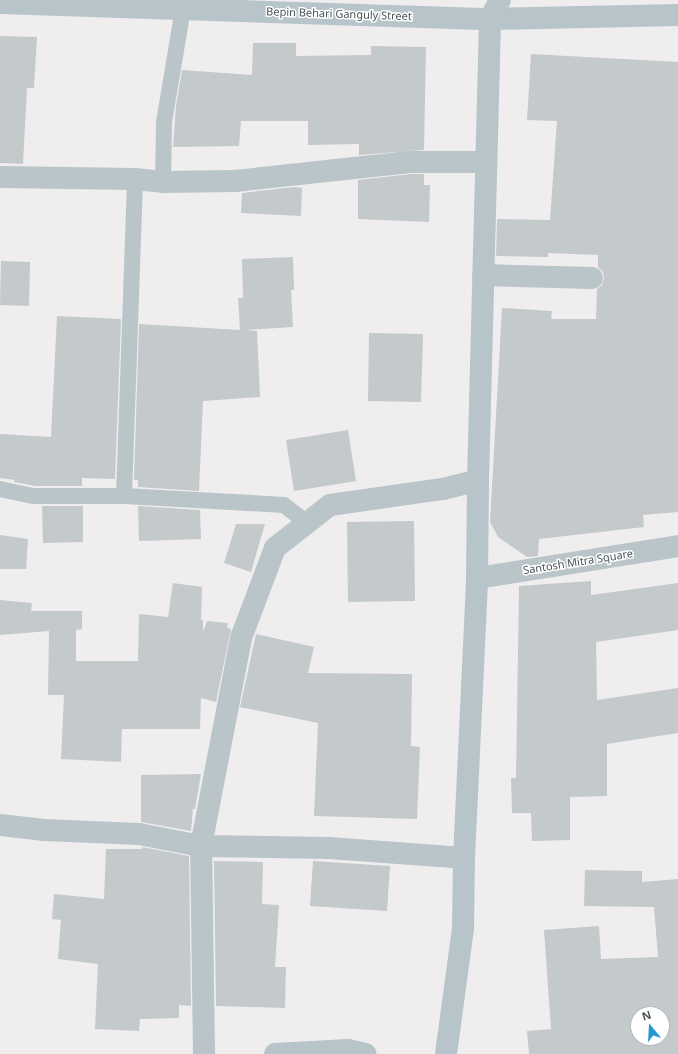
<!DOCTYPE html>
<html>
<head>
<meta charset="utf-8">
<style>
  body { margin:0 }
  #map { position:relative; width:678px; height:1054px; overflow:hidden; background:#f0edee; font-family:"Noto Sans",sans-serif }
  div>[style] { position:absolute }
  .building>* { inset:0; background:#c4c9cc }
  .lane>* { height:16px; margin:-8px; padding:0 8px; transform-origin:8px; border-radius:8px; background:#b9c5c9 }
  .street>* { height:22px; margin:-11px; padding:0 11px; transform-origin:11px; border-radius:11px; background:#b9c5c9 }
  .secondary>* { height:22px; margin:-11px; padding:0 11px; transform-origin:11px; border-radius:11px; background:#b7c5cb }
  span { translate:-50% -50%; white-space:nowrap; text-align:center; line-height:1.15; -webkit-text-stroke:3px #fff; paint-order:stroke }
  .street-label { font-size:11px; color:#475459 }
  .north { position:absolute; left:630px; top:1006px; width:40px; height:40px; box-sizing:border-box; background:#fff; border:1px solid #b5bbbd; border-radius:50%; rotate:342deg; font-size:11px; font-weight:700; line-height:16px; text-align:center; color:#475459 }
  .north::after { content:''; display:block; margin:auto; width:14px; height:18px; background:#2598d2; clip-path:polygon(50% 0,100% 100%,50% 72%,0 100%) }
</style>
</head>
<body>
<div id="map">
  <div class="building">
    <div style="clip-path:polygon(0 36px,37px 37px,34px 88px,27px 88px,23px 164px,0 163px)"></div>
    <div style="clip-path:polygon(253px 43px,296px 43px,296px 56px,371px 55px,371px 46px,426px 47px,424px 150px,359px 155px,359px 144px,308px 145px,308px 121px,241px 121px,239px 146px,173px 147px,176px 106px,182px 70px,252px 75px)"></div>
    <div style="clip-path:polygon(531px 54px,678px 62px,678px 512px,643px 515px,644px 527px,539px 539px,538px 556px,527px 557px,498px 537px,490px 522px,502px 308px,552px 311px,551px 319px,596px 319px,597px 289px,602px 285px,604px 278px,603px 272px,598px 267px,598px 255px,548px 253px,548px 257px,496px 256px,497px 219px,550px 220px,557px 121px,527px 120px)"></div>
    <div style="clip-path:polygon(411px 174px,424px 174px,424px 185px,430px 185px,429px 222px,358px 219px,358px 180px)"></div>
    <div style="clip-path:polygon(294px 187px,302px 188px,301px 216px,241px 213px,242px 193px)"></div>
    <div style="clip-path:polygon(293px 257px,294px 290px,291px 290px,293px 327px,246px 330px,257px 331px,260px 397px,203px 401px,199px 491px,138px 487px,138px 480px,134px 480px,139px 324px,240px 330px,238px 298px,243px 298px,242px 259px)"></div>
    <div style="clip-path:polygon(1px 261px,30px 262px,29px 306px,0 305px)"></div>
    <div style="clip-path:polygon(57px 316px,121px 319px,115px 479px,82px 478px,82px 486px,35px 486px,14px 482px,15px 480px,0 478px,0 434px,51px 437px)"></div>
    <div style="clip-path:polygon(369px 333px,423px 334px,421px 402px,368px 401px)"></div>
    <div style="clip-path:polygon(348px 430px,356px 481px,294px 491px,286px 440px)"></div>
    <div style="clip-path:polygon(42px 506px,83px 506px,83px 542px,43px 543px)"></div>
    <div style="clip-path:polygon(138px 506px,200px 510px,201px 539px,139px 541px)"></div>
    <div style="clip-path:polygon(414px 521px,415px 601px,348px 602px,347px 522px)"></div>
    <div style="clip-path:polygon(236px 524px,265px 524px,251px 572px,224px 563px)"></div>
    <div style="clip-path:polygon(0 535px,28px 539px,26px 569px,0 569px)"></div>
    <div style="clip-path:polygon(591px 581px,591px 595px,678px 583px,678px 630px,596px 642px,597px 700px,678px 688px,678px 733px,607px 744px,607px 796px,570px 797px,570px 840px,532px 841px,531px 813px,512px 813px,511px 778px,516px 778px,519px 586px)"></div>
    <div style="clip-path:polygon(173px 583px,202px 587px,201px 620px,203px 620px,203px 632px,207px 621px,228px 623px,227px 628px,231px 629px,216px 702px,201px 698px,200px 729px,122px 729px,121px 762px,61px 759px,64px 695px,48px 695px,49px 631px,0 635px,0 600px,32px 603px,31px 611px,82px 611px,82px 629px,76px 630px,76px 661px,138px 661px,139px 614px,168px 617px)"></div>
    <div style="clip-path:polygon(256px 634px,314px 647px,308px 673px,412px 674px,411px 746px,420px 747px,417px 819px,314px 816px,318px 723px,240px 707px)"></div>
    <div style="clip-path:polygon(201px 774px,195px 809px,193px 809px,191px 831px,141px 822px,141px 775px)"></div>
    <div style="clip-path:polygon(142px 847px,189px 856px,191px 1006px,179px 1005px,179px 1018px,140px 1019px,139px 1031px,95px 1029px,98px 964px,58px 959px,61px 920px,52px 919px,54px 894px,104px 899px,106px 849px,142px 849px)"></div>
    <div style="clip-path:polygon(214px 861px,263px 862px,262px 904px,279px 905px,275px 967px,286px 967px,285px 1008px,216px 1006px)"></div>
    <div style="clip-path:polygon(313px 861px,390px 866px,387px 911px,310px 906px)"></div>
    <div style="clip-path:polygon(evenodd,585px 870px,642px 871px,642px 882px,678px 879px,678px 1054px,529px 1054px,527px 1031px,551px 1029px,544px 930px,599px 926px,601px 959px,658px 957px,654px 907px,584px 906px,585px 870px,638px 1014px,662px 1014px,662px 1038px,638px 1038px,638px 1014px)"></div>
  </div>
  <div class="lane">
    <div style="left:163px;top:182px;width:60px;rotate:-89deg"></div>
    <div style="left:164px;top:122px;width:115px;rotate:-80.5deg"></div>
    <div style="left:0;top:489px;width:35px;rotate:12deg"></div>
    <div style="left:34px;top:496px;width:90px"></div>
    <div style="left:124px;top:496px;width:160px;rotate:3.2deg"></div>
    <div style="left:284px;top:505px;width:29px;rotate:38deg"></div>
    <div style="left:124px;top:496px;width:317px;rotate:-88deg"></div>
  </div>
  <div class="street">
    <div style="left:0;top:177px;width:135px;rotate:0.8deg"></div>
    <div style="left:135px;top:179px;width:28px;rotate:6deg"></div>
    <div style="left:163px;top:182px;width:72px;rotate:-0.8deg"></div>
    <div style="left:235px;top:181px;width:176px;rotate:-6.2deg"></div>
    <div style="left:410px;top:162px;width:76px"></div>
    <div style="left:483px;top:275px;width:109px;rotate:1.6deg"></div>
    <div style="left:477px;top:578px;width:204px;rotate:-9deg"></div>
    <div style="left:0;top:825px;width:44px;rotate:6.5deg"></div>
    <div style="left:44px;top:830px;width:95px;rotate:2.4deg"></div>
    <div style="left:139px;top:834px;width:63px;rotate:11deg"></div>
    <div style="left:201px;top:846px;width:128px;rotate:0.9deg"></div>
    <div style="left:329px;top:848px;width:135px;rotate:4.2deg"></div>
    <div style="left:204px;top:1054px;width:208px;rotate:-90.8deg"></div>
    <div style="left:201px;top:846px;width:212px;rotate:-79.1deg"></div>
    <div style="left:241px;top:638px;width:96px;rotate:-69.3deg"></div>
    <div style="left:275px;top:548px;width:70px;rotate:-38deg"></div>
    <div style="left:330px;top:505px;width:114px;rotate:-8.1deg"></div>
    <div style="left:443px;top:489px;width:36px;rotate:-14deg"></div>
  </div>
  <div class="secondary">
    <div style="left:0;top:3px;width:490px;rotate:1.9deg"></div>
    <div style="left:490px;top:19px;width:188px;rotate:-1.2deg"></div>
    <div style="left:275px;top:1054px;width:73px;rotate:-3.1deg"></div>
    <div style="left:348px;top:1050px;width:18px;rotate:13deg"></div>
    <div style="left:446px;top:1054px;width:127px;rotate:-82.3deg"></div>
    <div style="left:463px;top:928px;width:70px;rotate:-89.2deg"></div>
    <div style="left:464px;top:858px;width:280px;rotate:-87.3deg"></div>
    <div style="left:477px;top:578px;width:98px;rotate:-89.4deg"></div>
    <div style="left:478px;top:480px;width:461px;rotate:-88.5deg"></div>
    <div style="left:490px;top:19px;width:21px;rotate:-62deg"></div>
  </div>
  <div class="street-label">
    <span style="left:339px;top:14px;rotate:2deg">Bepin Behari Ganguly Street</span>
    <span style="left:578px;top:562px;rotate:-9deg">Santosh Mitra Square</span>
  </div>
  <div class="north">N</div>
</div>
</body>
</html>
